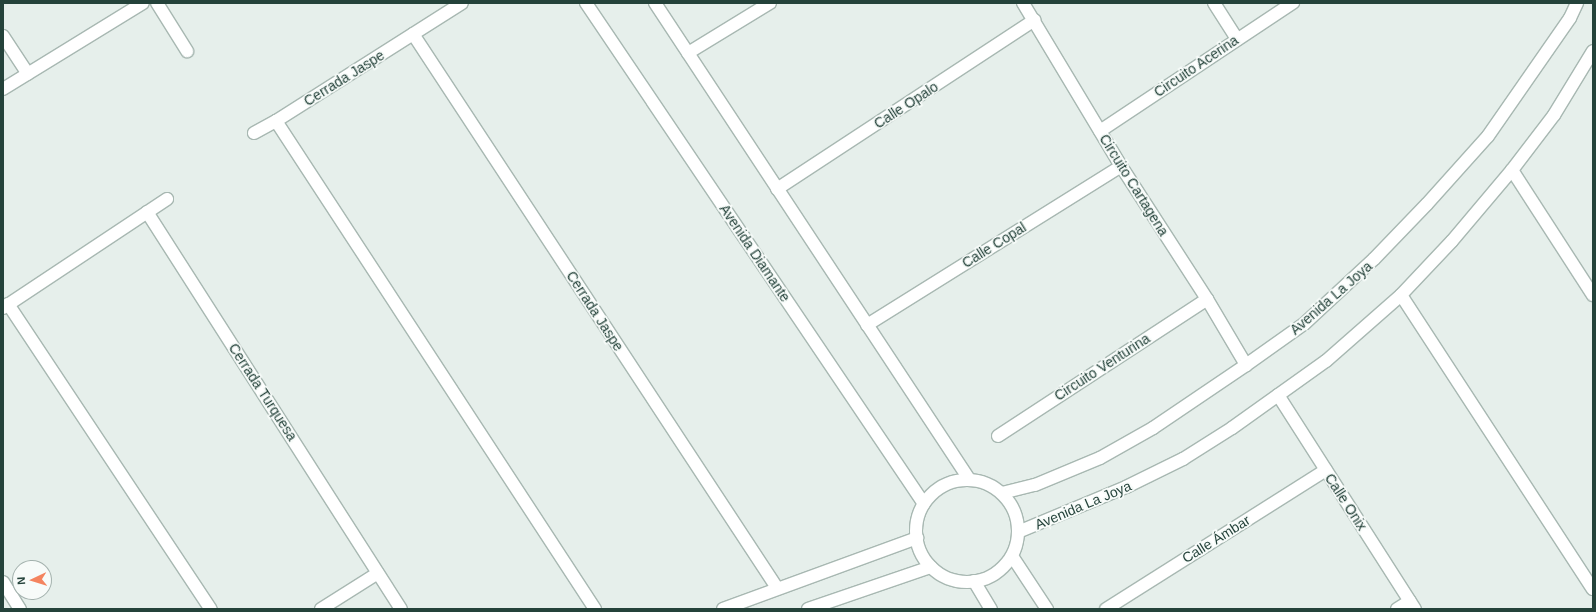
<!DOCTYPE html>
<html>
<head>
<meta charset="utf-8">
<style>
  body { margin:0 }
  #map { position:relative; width:1596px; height:612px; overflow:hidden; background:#e6efeb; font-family:Arial,sans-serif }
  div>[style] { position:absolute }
  .roads { filter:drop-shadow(1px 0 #a8b8b2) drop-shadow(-1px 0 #a8b8b2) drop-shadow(0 1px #a8b8b2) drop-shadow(0 -1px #a8b8b2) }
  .minor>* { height:12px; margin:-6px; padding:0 6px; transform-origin:6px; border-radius:6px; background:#fff }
  .tertiary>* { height:12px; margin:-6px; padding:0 6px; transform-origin:6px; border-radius:6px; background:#fff }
  .tertiary>.ring { margin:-6px; padding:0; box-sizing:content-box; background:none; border:12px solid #fff; border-radius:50% }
  span { translate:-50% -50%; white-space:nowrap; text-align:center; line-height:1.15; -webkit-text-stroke:3.5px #f7fbf9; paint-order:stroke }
  .street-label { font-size:14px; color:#24423a }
  .frame { position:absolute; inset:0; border:4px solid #24423a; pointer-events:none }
  .north { position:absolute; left:12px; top:560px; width:40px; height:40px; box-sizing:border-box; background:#f7fbf9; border:1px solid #a3b1ad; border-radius:50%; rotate:266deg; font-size:11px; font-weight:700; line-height:16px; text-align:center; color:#24423a }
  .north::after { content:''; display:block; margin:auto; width:14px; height:18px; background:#f4845f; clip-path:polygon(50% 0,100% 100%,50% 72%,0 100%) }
</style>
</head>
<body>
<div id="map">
  <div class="roads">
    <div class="minor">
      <div style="left:157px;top:3px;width:57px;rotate:58deg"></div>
      <div style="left:586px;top:3px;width:604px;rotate:55.99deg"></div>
      <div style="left:655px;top:3px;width:570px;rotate:56.59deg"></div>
      <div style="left:1023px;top:3px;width:190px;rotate:59deg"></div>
      <div style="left:1121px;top:166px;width:158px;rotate:57.1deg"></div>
      <div style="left:1207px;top:299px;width:77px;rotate:59.4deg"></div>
      <div style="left:1214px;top:3px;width:43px;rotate:57.4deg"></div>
      <div style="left:413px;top:34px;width:663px;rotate:56.69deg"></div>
      <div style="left:3px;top:36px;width:45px;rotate:56.7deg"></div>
      <div style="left:688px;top:53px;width:96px;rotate:-31.4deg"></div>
      <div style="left:3px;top:89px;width:164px;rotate:-31.6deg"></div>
      <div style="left:276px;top:121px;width:583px;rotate:56.83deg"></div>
      <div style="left:1100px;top:131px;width:232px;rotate:-33.6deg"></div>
      <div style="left:254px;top:133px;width:25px;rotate:-29deg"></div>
      <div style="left:276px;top:121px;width:220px;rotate:-32.4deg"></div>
      <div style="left:1512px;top:170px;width:149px;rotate:57.1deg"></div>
      <div style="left:777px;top:189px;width:308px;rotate:-33.3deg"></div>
      <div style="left:147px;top:212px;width:471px;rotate:57.4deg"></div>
      <div style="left:1401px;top:295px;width:351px;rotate:56.9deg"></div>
      <div style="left:8px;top:304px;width:366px;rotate:56.4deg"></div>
      <div style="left:3px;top:308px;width:197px;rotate:-33.6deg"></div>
      <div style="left:867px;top:325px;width:300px;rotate:-32deg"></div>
      <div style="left:1278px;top:395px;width:254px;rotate:57.4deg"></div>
      <div style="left:998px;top:436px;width:250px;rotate:-33.2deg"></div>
      <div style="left:1012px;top:556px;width:64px;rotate:56.6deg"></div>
      <div style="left:974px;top:581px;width:33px;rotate:59deg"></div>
      <div style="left:3px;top:582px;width:32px;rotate:58deg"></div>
      <div style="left:321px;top:609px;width:67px;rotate:-32.3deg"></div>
      <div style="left:1106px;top:609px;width:260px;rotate:-32.3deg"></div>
      <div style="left:1397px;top:609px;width:15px;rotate:-32deg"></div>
    </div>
    <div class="tertiary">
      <div class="ring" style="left:916px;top:480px;width:90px;height:90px"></div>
      <div style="left:1002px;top:493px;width:34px;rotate:-14deg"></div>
      <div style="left:1035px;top:485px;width:70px;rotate:-22.6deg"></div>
      <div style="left:1100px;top:458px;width:61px;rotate:-29.5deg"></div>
      <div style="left:1153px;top:428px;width:112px;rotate:-34.1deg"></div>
      <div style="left:1246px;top:365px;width:71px;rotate:-35.3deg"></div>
      <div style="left:1304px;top:324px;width:96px;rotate:-42.9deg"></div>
      <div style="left:1374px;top:259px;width:76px;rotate:-46.1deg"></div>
      <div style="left:1427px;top:204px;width:91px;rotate:-48.1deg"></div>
      <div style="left:1488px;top:136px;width:144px;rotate:-55.2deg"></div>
      <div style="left:1570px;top:18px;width:17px;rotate:-65deg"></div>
      <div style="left:1018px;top:532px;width:117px;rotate:-22.6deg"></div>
      <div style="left:1126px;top:487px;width:64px;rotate:-26.2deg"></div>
      <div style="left:1183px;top:459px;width:58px;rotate:-32.3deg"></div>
      <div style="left:1232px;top:428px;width:115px;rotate:-35.5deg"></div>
      <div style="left:1326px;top:361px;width:100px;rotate:-41.3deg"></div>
      <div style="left:1401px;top:295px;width:74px;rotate:-46.6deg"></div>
      <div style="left:1452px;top:241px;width:93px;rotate:-49.8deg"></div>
      <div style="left:1512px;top:170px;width:69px;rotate:-52.6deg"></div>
      <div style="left:1554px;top:115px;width:75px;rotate:-58.6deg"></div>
      <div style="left:723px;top:609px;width:207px;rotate:-20.1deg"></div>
      <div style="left:808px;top:609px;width:130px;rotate:-18.9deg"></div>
    </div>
  </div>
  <div class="street-label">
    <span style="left:1196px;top:66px;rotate:-34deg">Circuito Acerina</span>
    <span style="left:344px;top:78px;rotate:-32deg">Cerrada Jaspe</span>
    <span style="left:906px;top:105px;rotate:-33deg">Calle Opalo</span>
    <span style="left:1134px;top:185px;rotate:58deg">Circuito Cartagena</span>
    <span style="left:994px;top:245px;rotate:-32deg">Calle Copal</span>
    <span style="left:755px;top:253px;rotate:56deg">Avenida Diamante</span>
    <span style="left:1331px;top:298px;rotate:-41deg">Avenida La Joya</span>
    <span style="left:595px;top:311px;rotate:57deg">Cerrada Jaspe</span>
    <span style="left:1102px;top:367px;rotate:-33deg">Circuito Venturina</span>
    <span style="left:263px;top:392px;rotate:57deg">Cerrada Turquesa</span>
    <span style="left:1346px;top:502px;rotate:57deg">Calle Onix</span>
    <span style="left:1083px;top:505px;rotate:-23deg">Avenida La Joya</span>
    <span style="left:1216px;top:539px;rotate:-32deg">Calle Ámbar</span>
  </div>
  <div class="frame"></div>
  <div class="north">N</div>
</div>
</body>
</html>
